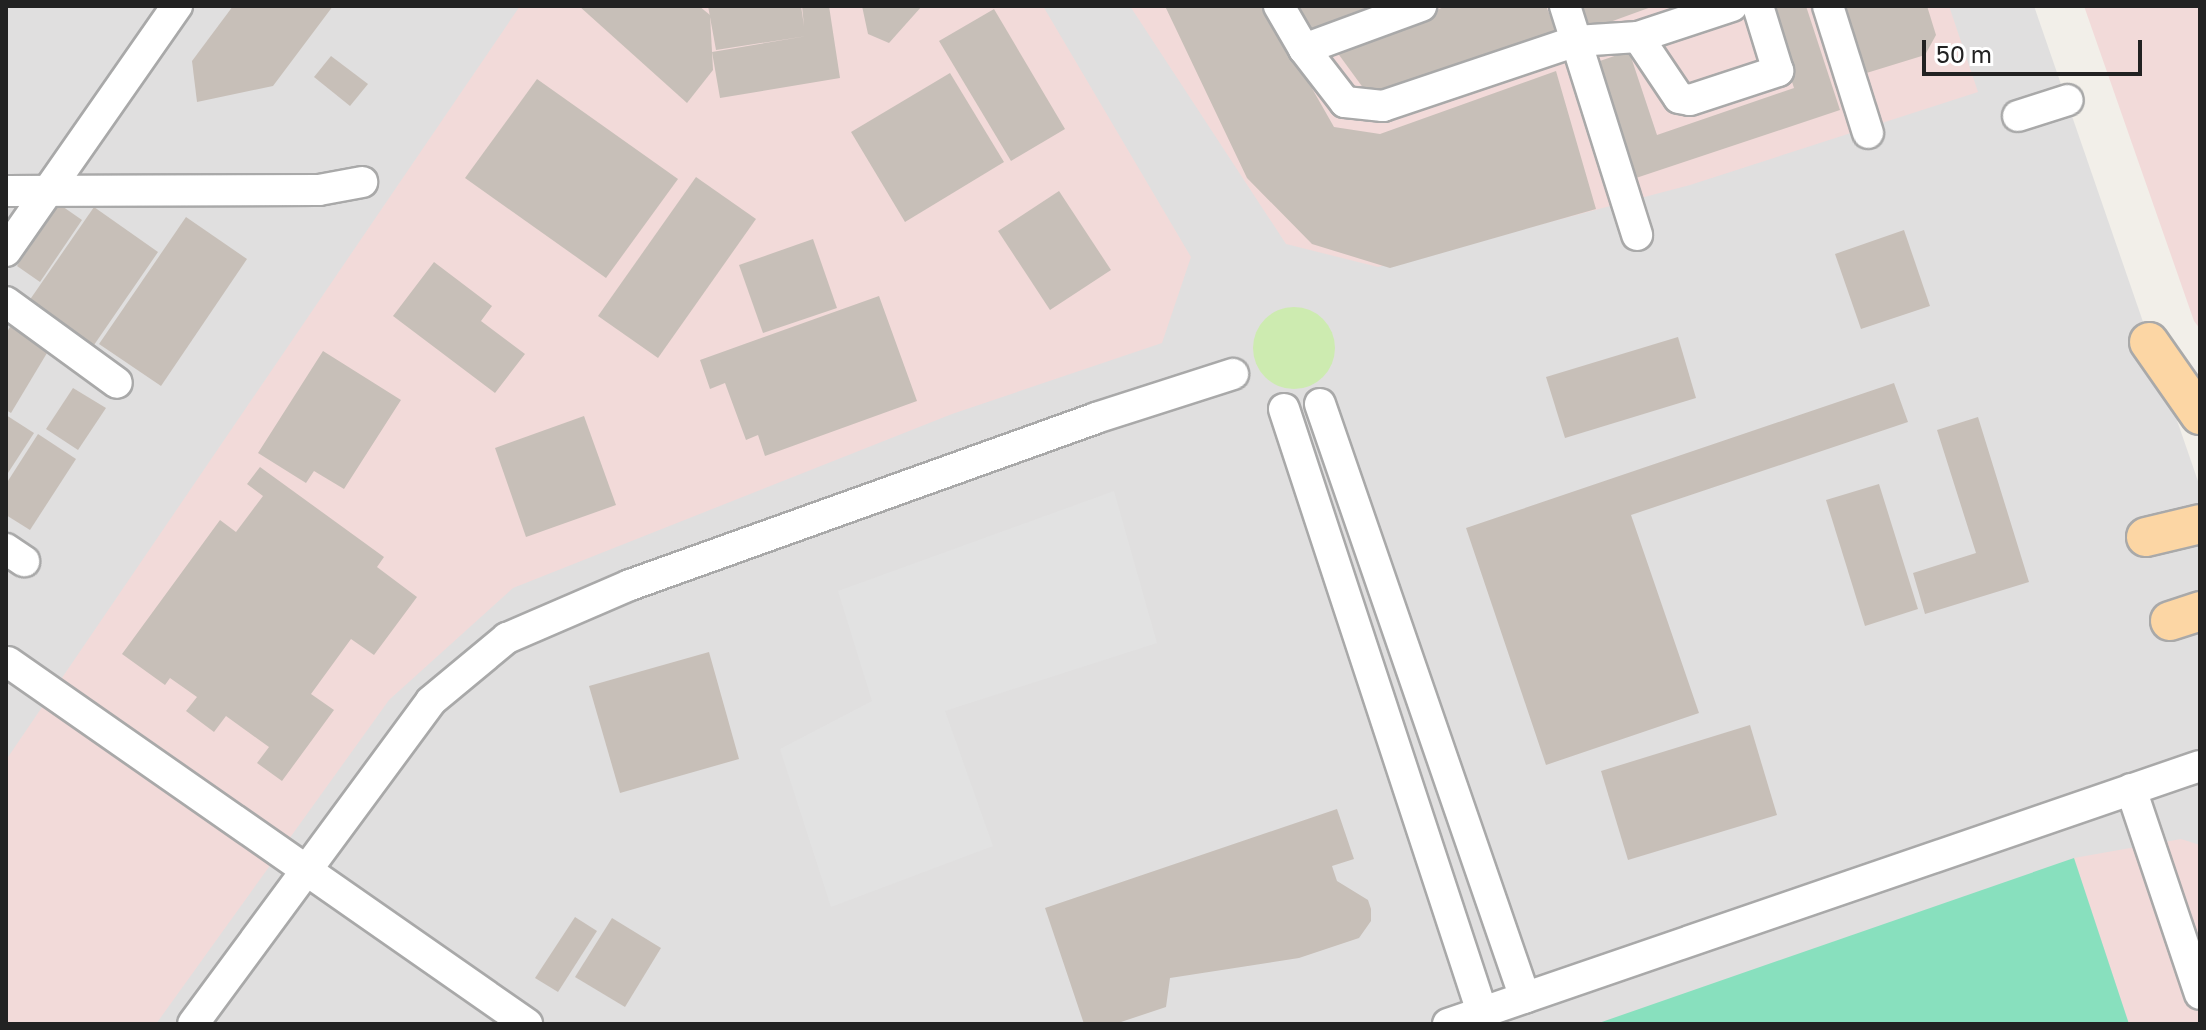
<!DOCTYPE html>
<html>
<head>
<meta charset="utf-8">
<style>
  body { margin:0 }
  #map { position:relative; width:2206px; height:1030px; overflow:hidden; background:#f2efe9; font-family:"Golos Text",sans-serif }
  div>[style] { position:absolute }
  .residential>* { inset:0; background:#e0dfdf }
  .commercial>* { inset:0; background:#f2dad9 }
  .grass>* { inset:0; background:#cdebb0 }
  .round { border-radius:50% }
  .pitch>* { inset:0; background:#88e0be }
  .parking>* { inset:0; background:#e2e2e2 }
  .building>* { inset:0; background:#c7bfb8 }
  .roads { filter:drop-shadow(2px 0 #a9a9a9) drop-shadow(-2px 0 #a9a9a9) drop-shadow(0 2px #a9a9a9) drop-shadow(0 -2px #a9a9a9) }
  .minor>* { height:30px; margin:-15px; padding:0 15px; transform-origin:15px; border-radius:15px; background:#fff }
  .major>* { height:38px; margin:-19px; padding:0 19px; transform-origin:19px; border-radius:19px; background:#fcd6a4 }
  span { translate:-50% -50%; white-space:nowrap; text-align:center; line-height:1.15; -webkit-text-stroke:8px #fff; paint-order:stroke }
  .frame { position:absolute; inset:0; border:8px solid #222; pointer-events:none }
  .scale { position:absolute; left:1922px; top:40px; width:220px; height:36px; box-sizing:border-box; border:4px solid #222; border-top:0; padding-left:10px; font-size:24px; line-height:28px; white-space:nowrap; color:#222; -webkit-text-stroke:6px #fff; paint-order:stroke }
</style>
</head>
<body>
<div id="map">
  <div class="residential">
    <div style="clip-path:polygon(6px 6px,2034px 6px,2200px 487px,2200px 1024px,6px 1024px)"></div>
  </div>
  <div class="commercial">
    <div style="clip-path:polygon(520px 6px,1043px 6px,1191px 257px,1162px 343px,952px 414px,513px 588px,389px 700px,156px 1024px,6px 1024px,6px 760px)"></div>
    <div style="clip-path:polygon(1130px 6px,1949px 6px,1978px 92px,1690px 185px,1378px 267px,1286px 244px)"></div>
    <div style="clip-path:polygon(2084px 6px,2200px 6px,2200px 329px,2194px 321px)"></div>
    <div style="clip-path:polygon(2181px 839px,2200px 845px,2200px 1024px,2129px 1024px,2074px 858px)"></div>
  </div>
  <div class="grass">
    <div class="round" style="left:1253px;top:307px;width:82px;height:82px"></div>
  </div>
  <div class="pitch">
    <div style="clip-path:polygon(2074px 858px,2129px 1024px,1596px 1024px)"></div>
  </div>
  <div class="parking">
    <div style="clip-path:polygon(1114px 491px,1157px 643px,945px 711px,993px 846px,831px 907px,780px 749px,872px 701px,838px 591px)"></div>
  </div>
  <div class="building">
    <div style="clip-path:polygon(233px 6px,333px 6px,273px 86px,197px 102px,192px 61px)"></div>
    <div style="clip-path:polygon(579px 6px,699px 6px,710px 15px,713px 70px,687px 103px)"></div>
    <div style="clip-path:polygon(708px 6px,801px 6px,804px 26px,802px 6px,829px 6px,840px 78px,720px 98px,712px 52px,807px 36px,716px 50px)"></div>
    <div style="clip-path:polygon(862px 6px,922px 6px,889px 43px,868px 34px)"></div>
    <div style="clip-path:polygon(1165px 6px,1265px 6px,1334px 127px,1380px 134px,1556px 71px,1596px 209px,1390px 268px,1312px 244px,1247px 178px)"></div>
    <div style="clip-path:polygon(1293px 6px,1404px 6px,1305px 41px)"></div>
    <div style="clip-path:polygon(1447px 6px,1546px 6px,1556px 30px,1372px 100px,1334px 48px)"></div>
    <div style="clip-path:polygon(1579px 6px,1654px 6px,1588px 30px)"></div>
    <div style="clip-path:polygon(1767px 6px,1806px 6px,1840px 110px,1633px 179px,1594px 63px,1629px 51px,1657px 135px,1794px 88px)"></div>
    <div style="clip-path:polygon(1838px 6px,1927px 6px,1936px 35px,1925px 55px,1860px 75px)"></div>
    <div style="clip-path:polygon(994px 9px,1065px 129px,1011px 161px,939px 41px)"></div>
    <div style="clip-path:polygon(331px 56px,368px 84px,350px 106px,314px 77px)"></div>
    <div style="clip-path:polygon(950px 73px,1004px 162px,905px 222px,851px 132px)"></div>
    <div style="clip-path:polygon(537px 79px,678px 179px,606px 278px,465px 178px)"></div>
    <div style="clip-path:polygon(696px 177px,756px 219px,658px 358px,598px 316px)"></div>
    <div style="clip-path:polygon(1059px 191px,1111px 270px,1050px 310px,998px 231px)"></div>
    <div style="clip-path:polygon(59px 204px,82px 220px,40px 282px,17px 266px)"></div>
    <div style="clip-path:polygon(94px 207px,158px 252px,94px 345px,29px 301px)"></div>
    <div style="clip-path:polygon(186px 217px,247px 259px,161px 386px,99px 344px)"></div>
    <div style="clip-path:polygon(1904px 230px,1930px 306px,1861px 329px,1835px 254px)"></div>
    <div style="clip-path:polygon(813px 239px,837px 308px,763px 333px,739px 265px)"></div>
    <div style="clip-path:polygon(434px 262px,492px 306px,481px 321px,525px 354px,495px 393px,393px 316px)"></div>
    <div style="clip-path:polygon(879px 296px,917px 401px,765px 456px,758px 435px,746px 440px,725px 383px,710px 389px,700px 360px)"></div>
    <div style="clip-path:polygon(11px 325px,50px 348px,11px 413px,6px 410px,6px 334px)"></div>
    <div style="clip-path:polygon(1678px 337px,1696px 398px,1565px 438px,1546px 377px)"></div>
    <div style="clip-path:polygon(323px 351px,401px 400px,344px 489px,314px 471px,306px 483px,258px 453px)"></div>
    <div style="clip-path:polygon(1894px 383px,1908px 422px,1631px 515px,1699px 713px,1546px 765px,1466px 528px)"></div>
    <div style="clip-path:polygon(73px 388px,106px 408px,78px 450px,46px 429px)"></div>
    <div style="clip-path:polygon(6px 415px,34px 433px,6px 476px)"></div>
    <div style="clip-path:polygon(584px 416px,616px 505px,526px 537px,495px 448px)"></div>
    <div style="clip-path:polygon(1978px 417px,2029px 582px,1925px 614px,1913px 573px,1976px 553px,1937px 430px)"></div>
    <div style="clip-path:polygon(38px 434px,76px 459px,30px 530px,6px 515px,6px 484px)"></div>
    <div style="clip-path:polygon(260px 467px,384px 557px,377px 567px,417px 597px,374px 655px,351px 639px,311px 694px,334px 710px,282px 781px,257px 763px,269px 747px,226px 716px,214px 732px,186px 711px,197px 697px,170px 678px,165px 685px,122px 654px,220px 520px,236px 532px,263px 496px,247px 484px)"></div>
    <div style="clip-path:polygon(1879px 484px,1918px 609px,1865px 626px,1826px 500px)"></div>
    <div style="clip-path:polygon(709px 652px,739px 759px,620px 793px,589px 686px)"></div>
    <div style="clip-path:polygon(1750px 725px,1777px 815px,1628px 860px,1601px 771px)"></div>
    <div style="clip-path:polygon(1337px 809px,1354px 859px,1332px 866px,1337px 881px,1368px 900px,1371px 909px,1371px 921px,1359px 938px,1299px 958px,1170px 978px,1166px 1007px,1115px 1024px,1084px 1024px,1045px 908px)"></div>
    <div style="clip-path:polygon(575px 917px,597px 931px,558px 992px,535px 978px)"></div>
    <div style="clip-path:polygon(612px 918px,661px 948px,625px 1007px,575px 977px)"></div>
  </div>
  <div class="roads">
    <div class="minor">
      <div style="left:1279px;top:6px;width:50px;rotate:59.8deg"></div>
      <div style="left:1304px;top:49px;width:67px;rotate:52.3deg"></div>
      <div style="left:1345px;top:102px;width:38px;rotate:6deg"></div>
      <div style="left:1383px;top:106px;width:204px;rotate:-18.6deg"></div>
      <div style="left:1576px;top:41px;width:62px;rotate:-3.7deg"></div>
      <div style="left:1638px;top:37px;width:99px;rotate:-18.3deg"></div>
      <div style="left:1565px;top:6px;width:240px;rotate:72.5deg"></div>
      <div style="left:1828px;top:6px;width:133px;rotate:72.5deg"></div>
      <div style="left:1638px;top:37px;width:73px;rotate:56.1deg"></div>
      <div style="left:1679px;top:98px;width:11px;rotate:10deg"></div>
      <div style="left:1690px;top:100px;width:93px;rotate:-18.2deg"></div>
      <div style="left:1778px;top:71px;width:68px;rotate:-107.1deg"></div>
      <div style="left:1304px;top:49px;width:125px;rotate:-20.2deg"></div>
      <div style="left:2018px;top:116px;width:52px;rotate:-17.7deg"></div>
      <div style="left:6px;top:191px;width:313px;rotate:-0.2deg"></div>
      <div style="left:319px;top:190px;width:44px;rotate:-10.5deg"></div>
      <div style="left:6px;top:251px;width:299px;rotate:-55.1deg"></div>
      <div style="left:6px;top:302px;width:137px;rotate:36.1deg"></div>
      <div style="left:1320px;top:404px;width:628px;rotate:70.96deg"></div>
      <div style="left:1284px;top:409px;width:635px;rotate:71.82deg"></div>
      <div style="left:6px;top:549px;width:22px;rotate:34deg"></div>
      <div style="left:8px;top:662px;width:633px;rotate:34.9deg"></div>
      <div style="left:2131px;top:789px;width:216px;rotate:71.4deg"></div>
      <div style="left:193px;top:1024px;width:401px;rotate:-53.6deg"></div>
      <div style="left:431px;top:701px;width:99px;rotate:-39.7deg"></div>
      <div style="left:507px;top:638px;width:134px;rotate:-23.3deg"></div>
      <div style="left:630px;top:585px;width:495px;rotate:-19.7deg"></div>
      <div style="left:1096px;top:418px;width:144px;rotate:-17.8deg"></div>
      <div style="left:1448px;top:1024px;width:795px;rotate:-18.94deg"></div>
    </div>
    <div class="major">
      <div style="left:2149px;top:342px;width:89px;rotate:55.1deg"></div>
      <div style="left:2146px;top:537px;width:56px;rotate:-13.5deg"></div>
      <div style="left:2170px;top:621px;width:32px;rotate:-18deg"></div>
    </div>
  </div>
  <div class="frame"></div>
  <div class="scale">50 m</div>
</div>
</body>
</html>
